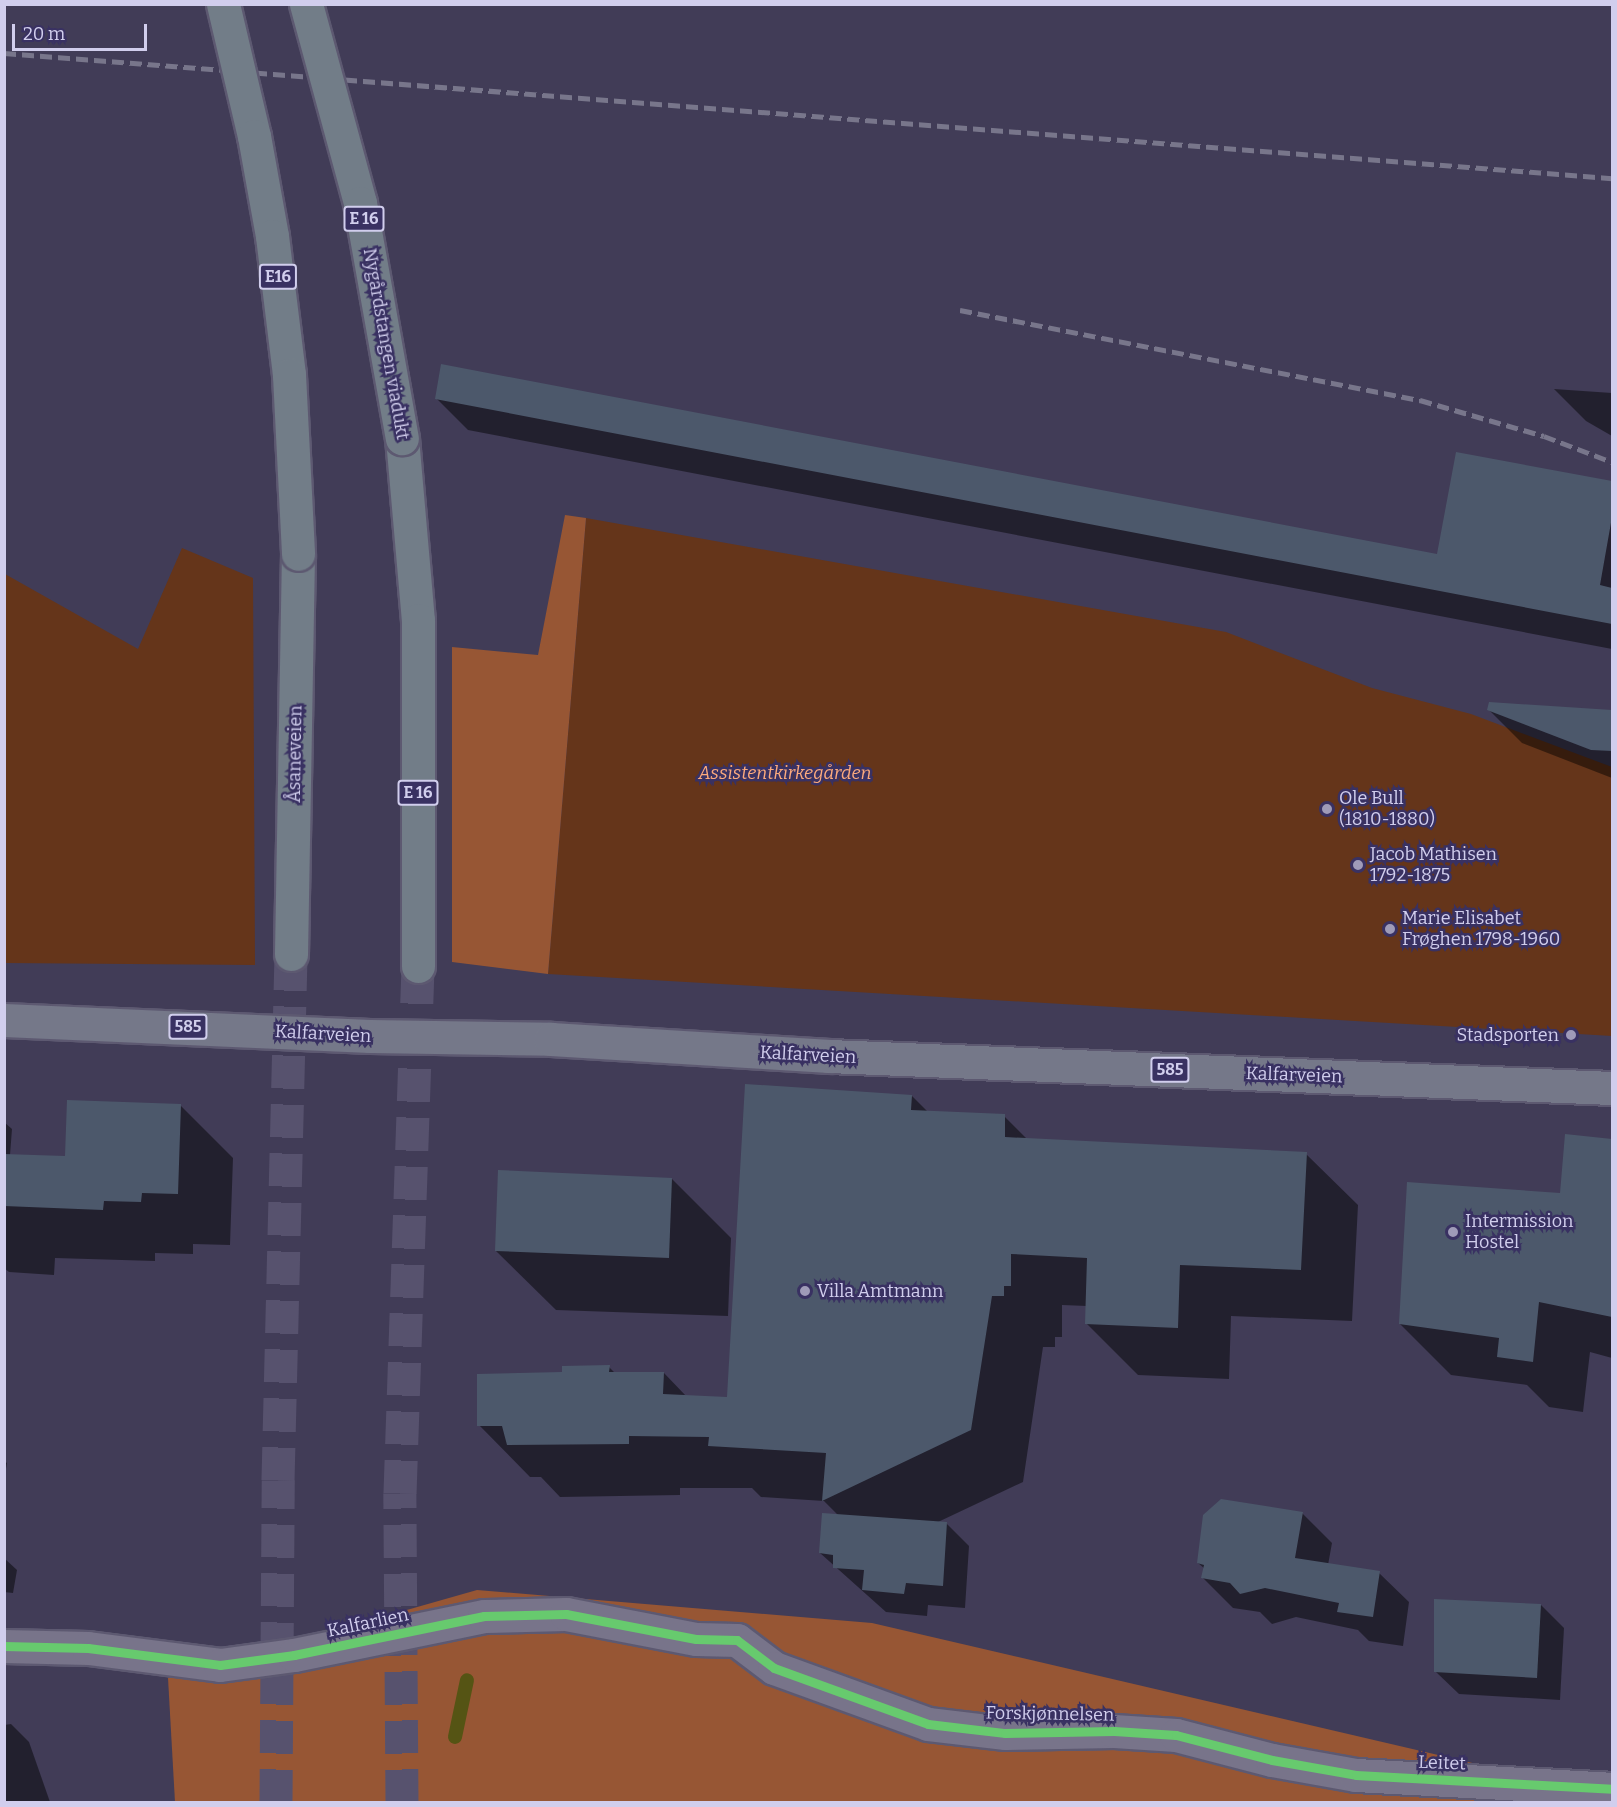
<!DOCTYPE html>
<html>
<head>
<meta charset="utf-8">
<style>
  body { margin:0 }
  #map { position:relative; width:1617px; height:1807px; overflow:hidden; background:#413c57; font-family:Bitter,serif }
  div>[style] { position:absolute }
  .green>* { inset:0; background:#65351a }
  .forest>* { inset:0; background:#975634 }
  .shadow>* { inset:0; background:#0007 }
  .stream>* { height:14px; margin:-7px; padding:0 7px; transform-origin:7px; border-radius:7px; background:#555414 }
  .building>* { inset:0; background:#4c586b }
  .highway-tunnel>* { height:33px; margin-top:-16.5px; transform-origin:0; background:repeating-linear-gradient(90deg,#57526e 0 33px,transparent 0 49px) }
  .roads { filter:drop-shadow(2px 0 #5d5971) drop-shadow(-2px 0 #5d5971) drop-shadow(0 2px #5d5971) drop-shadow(0 -2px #5d5971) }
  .minor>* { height:33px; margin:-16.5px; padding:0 16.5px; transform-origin:16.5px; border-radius:16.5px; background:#78748a }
  .major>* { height:33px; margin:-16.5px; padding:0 16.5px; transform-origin:16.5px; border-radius:16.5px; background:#757889 }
  .highway>* { height:33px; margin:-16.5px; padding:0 16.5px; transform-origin:16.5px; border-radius:16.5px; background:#727d88 }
  .rail>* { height:4.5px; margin-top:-2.25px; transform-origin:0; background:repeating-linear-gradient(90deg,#78768b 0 12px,transparent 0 18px) }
  .bridges { filter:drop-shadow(2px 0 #5d5971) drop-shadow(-2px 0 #5d5971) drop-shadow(0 2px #5d5971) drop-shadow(0 -2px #5d5971) }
  .highway-bridge>* { height:33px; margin:-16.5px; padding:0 16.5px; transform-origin:16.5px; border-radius:16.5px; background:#727d88 }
  .cycleway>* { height:9px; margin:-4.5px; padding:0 4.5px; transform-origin:4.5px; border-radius:4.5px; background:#67ca6e }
  .dots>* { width:16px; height:16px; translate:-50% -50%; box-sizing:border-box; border:3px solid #393162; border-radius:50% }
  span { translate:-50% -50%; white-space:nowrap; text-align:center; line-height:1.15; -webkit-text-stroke:5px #393162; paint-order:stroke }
  .shield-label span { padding:2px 4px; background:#393162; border:2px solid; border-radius:4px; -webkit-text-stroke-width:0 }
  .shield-label { font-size:16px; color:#d1ceed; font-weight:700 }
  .street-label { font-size:18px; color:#d1ceed }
  .park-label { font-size:18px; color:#fcaa7d; font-style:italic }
  .poi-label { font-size:18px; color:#d1ceed }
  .left { translate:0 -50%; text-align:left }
  .right { translate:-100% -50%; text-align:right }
  .frame { position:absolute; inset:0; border:6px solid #d1ceed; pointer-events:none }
  .scale { position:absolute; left:12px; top:24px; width:135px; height:27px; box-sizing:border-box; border:3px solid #d1ceed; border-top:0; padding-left:8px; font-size:18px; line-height:21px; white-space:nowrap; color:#d1ceed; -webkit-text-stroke:4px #393162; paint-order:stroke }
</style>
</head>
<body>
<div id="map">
  <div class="green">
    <div style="clip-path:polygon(586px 518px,1226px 632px,1372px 688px,1471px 714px,1612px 767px,1612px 1036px,548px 974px)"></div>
    <div style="clip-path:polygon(182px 548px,253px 578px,255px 965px,5px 963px,5px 574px,138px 649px)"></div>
  </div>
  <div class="forest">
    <div style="clip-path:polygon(565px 515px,586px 518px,548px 974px,452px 962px,452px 647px,538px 655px)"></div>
    <div style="clip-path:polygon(477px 1590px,872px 1623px,1588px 1790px,1612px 1802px,175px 1802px,168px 1678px)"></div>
  </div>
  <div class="shadow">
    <div style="clip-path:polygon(1554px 389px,1612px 393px,1612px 436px,1586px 421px)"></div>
    <div style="clip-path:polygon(436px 398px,1439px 556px,1458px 454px,1612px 483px,1612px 649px,468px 430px)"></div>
    <div style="clip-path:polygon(1490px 703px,1612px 712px,1612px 778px,1522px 743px,1489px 710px)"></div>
    <div style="clip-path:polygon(912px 1096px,928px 1112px,1004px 1116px,1027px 1139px,1306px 1154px,1358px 1205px,1352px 1321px,1231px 1316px,1229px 1379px,1138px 1375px,1086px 1323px,1087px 1306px,1062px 1305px,1062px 1337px,1055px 1337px,1055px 1347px,1043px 1347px,1023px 1482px,938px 1522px,946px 1523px,969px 1546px,965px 1608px,928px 1605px,927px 1616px,886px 1612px,820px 1553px,839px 1516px,824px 1501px,761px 1497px,752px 1488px,680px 1488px,680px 1495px,560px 1497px,541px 1477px,530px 1477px,479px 1425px,564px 1374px,609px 1367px,616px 1374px,664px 1373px,687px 1397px,729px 1399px)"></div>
    <div style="clip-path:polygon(181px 1106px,233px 1158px,230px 1245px,193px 1244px,193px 1254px,155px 1253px,155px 1261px,55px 1258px,54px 1275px,9px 1272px,4px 1268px,4px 1122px,12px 1129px,10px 1155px,67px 1157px)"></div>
    <div style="clip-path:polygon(1566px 1135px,1612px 1140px,1612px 1358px,1590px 1352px,1583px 1412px,1549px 1407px,1527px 1385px,1451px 1375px,1400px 1324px,1561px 1195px)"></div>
    <div style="clip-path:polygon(672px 1179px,731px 1238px,728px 1316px,556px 1310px,496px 1251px)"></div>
    <div style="clip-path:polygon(4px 1461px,7px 1463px,4px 1480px)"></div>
    <div style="clip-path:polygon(1302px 1513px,1332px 1543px,1328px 1565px,1379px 1573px,1409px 1602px,1403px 1646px,1369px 1641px,1358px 1630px,1296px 1617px,1272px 1624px,1260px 1612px,1233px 1608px,1203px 1578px,1205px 1569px,1198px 1563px)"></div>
    <div style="clip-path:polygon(4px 1558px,17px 1570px,13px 1593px,4px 1592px)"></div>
    <div style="clip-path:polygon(1541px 1605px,1564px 1628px,1560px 1700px,1459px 1694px,1436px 1672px)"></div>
    <div style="clip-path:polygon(11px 1724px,29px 1742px,50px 1802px,4px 1802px,4px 1725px)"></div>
  </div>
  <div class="stream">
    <div style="left:455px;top:1737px;width:58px;rotate:-78.1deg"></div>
  </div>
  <div class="building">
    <div style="clip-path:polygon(441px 364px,1437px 554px,1456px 452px,1612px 481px,1612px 517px,1600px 585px,1612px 588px,1612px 624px,435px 399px)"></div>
    <div style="clip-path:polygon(1489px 702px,1612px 710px,1612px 751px,1591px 750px,1487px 710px)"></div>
    <div style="clip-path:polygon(745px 1084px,912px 1095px,911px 1110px,1005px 1114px,1005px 1137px,1307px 1152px,1301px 1270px,1180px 1265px,1178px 1328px,1085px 1324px,1087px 1258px,1011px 1254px,1011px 1286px,1004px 1286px,1004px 1296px,992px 1296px,971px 1430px,822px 1501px,826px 1453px,708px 1446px,709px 1437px,629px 1436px,629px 1444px,507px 1445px,502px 1426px,477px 1426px,477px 1374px,562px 1372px,562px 1366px,610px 1365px,609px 1372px,664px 1372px,663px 1394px,727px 1397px)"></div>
    <div style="clip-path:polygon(67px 1100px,181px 1104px,178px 1194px,142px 1193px,141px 1202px,104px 1201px,103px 1210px,4px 1206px,4px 1154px,65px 1156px)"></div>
    <div style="clip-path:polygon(1565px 1134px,1612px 1139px,1612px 1317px,1539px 1302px,1533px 1362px,1497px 1357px,1499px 1338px,1399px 1324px,1407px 1182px,1560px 1193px)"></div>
    <div style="clip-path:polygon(498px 1170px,672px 1178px,669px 1258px,495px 1251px)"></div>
    <div style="clip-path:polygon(1221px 1499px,1303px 1512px,1295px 1558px,1380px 1571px,1373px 1617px,1337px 1612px,1339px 1603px,1265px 1588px,1240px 1594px,1230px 1583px,1201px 1578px,1204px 1565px,1197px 1563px,1203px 1515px)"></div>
    <div style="clip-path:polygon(822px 1513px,947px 1522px,943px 1586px,906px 1583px,904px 1594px,862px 1590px,864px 1570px,833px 1568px,833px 1555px,819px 1553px)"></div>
    <div style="clip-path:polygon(1434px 1599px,1541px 1604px,1537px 1678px,1434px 1672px)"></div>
  </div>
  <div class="highway-tunnel">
    <div style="left:276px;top:1802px;width:322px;rotate:-89.6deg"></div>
    <div style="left:278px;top:1480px;width:526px;rotate:-88.58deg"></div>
    <div style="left:402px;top:1802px;width:309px;rotate:-90.4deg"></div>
    <div style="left:400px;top:1493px;width:527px;rotate:-88.04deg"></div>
  </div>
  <div class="roads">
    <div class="minor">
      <div style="left:4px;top:1646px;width:84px;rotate:1.4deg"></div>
      <div style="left:88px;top:1648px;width:133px;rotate:7.3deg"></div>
      <div style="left:220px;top:1665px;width:75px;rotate:-7.7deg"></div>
      <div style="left:294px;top:1655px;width:194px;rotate:-11.6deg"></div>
      <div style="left:484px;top:1616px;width:82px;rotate:-1.4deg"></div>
      <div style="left:566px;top:1614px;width:132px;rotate:10.9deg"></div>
      <div style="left:696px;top:1639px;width:41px;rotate:1.4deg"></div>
      <div style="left:737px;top:1640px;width:46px;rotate:37.1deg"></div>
      <div style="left:774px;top:1668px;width:164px;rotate:20deg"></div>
      <div style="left:928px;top:1724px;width:78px;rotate:6.7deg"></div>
      <div style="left:1005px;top:1733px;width:109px;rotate:-1.1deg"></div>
      <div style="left:1114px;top:1731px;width:62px;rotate:3.7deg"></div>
      <div style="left:1176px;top:1735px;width:99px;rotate:14.6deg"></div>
      <div style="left:1272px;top:1760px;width:85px;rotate:10.1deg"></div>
      <div style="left:1356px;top:1775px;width:256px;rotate:3.1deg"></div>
    </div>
    <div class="major">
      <div style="left:4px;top:1020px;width:366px;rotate:2.5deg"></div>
      <div style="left:370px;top:1036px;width:181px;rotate:0.9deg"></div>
      <div style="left:551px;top:1039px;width:279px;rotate:3.5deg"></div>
      <div style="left:829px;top:1056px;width:784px;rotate:2.34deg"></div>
    </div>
    <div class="highway">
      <div style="left:402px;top:438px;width:183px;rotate:85deg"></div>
      <div style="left:418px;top:620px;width:346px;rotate:90deg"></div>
      <div style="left:291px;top:954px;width:400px;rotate:-89deg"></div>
    </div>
  </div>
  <div class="rail">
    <div style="left:4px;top:53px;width:1613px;rotate:4.45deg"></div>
    <div style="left:960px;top:310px;width:469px;rotate:11.1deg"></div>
    <div style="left:1420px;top:400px;width:129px;rotate:16.2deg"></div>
    <div style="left:1544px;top:436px;width:73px;rotate:20.9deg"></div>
  </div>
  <div class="bridges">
    <div class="highway-bridge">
      <div style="left:223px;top:4px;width:136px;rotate:76.8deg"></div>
      <div style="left:254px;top:136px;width:102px;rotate:79.8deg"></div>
      <div style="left:272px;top:236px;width:140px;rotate:83deg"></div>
      <div style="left:289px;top:375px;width:179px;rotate:87.1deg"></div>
      <div style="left:306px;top:4px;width:206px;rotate:74.8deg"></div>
      <div style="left:360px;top:203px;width:239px;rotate:79.9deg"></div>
    </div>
  </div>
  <div class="cycleway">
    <div style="left:4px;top:1646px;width:84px;rotate:1.4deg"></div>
    <div style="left:88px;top:1648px;width:133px;rotate:7.3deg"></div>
    <div style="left:220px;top:1665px;width:75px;rotate:-7.7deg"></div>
    <div style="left:294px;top:1655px;width:194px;rotate:-11.6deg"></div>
    <div style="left:484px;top:1616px;width:82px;rotate:-1.4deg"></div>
    <div style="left:566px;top:1614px;width:132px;rotate:10.9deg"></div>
    <div style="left:696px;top:1639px;width:41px;rotate:1.4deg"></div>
    <div style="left:737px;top:1640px;width:46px;rotate:37.1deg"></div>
    <div style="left:774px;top:1668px;width:164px;rotate:20deg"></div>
    <div style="left:928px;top:1724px;width:78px;rotate:6.7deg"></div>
    <div style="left:1005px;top:1733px;width:109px;rotate:-1.1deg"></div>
    <div style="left:1114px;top:1731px;width:62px;rotate:3.7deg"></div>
    <div style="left:1176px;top:1735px;width:99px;rotate:14.6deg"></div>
    <div style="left:1272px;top:1760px;width:85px;rotate:10.1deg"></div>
    <div style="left:1356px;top:1775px;width:256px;rotate:3.1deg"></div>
  </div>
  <div class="dots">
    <div style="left:1327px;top:809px;background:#9f9bb8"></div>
    <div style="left:1358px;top:865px;background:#9f9bb8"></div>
    <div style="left:1390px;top:929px;background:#9f9bb8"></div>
    <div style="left:1571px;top:1035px;background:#9f9bb8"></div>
    <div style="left:1453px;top:1232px;background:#9f9bb8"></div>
    <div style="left:805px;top:1291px;background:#9f9bb8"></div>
  </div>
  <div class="shield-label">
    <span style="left:364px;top:219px">E 16</span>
    <span style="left:278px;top:277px">E16</span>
    <span style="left:418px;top:793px">E 16</span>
    <span style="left:188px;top:1027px">585</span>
    <span style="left:1170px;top:1070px">585</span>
  </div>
  <div class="street-label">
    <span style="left:386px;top:344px;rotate:80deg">Nygårdstangen viadukt</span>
    <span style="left:295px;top:754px;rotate:-89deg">Åsaneveien</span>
    <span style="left:323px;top:1034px;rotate:3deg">Kalfarveien</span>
    <span style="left:808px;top:1055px;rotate:3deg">Kalfarveien</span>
    <span style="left:1294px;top:1075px;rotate:2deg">Kalfarveien</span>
    <span style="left:368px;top:1623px;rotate:-12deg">Kalfarlien</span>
    <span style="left:1050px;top:1714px;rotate:1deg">Forskjønnelsen</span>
    <span style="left:1442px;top:1763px;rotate:2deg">Leitet</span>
  </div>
  <div class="park-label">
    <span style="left:785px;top:773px">Assistentkirkegården</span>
  </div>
  <div class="poi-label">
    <span class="left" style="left:1339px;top:809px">Ole Bull<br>(1810-1880)</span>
    <span class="left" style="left:1370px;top:865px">Jacob Mathisen<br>1792-1875</span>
    <span class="left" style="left:1402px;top:929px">Marie Elisabet<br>Frøghen 1798-1960</span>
    <span class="right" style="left:1559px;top:1035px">Stadsporten</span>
    <span class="left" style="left:1465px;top:1232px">Intermission<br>Hostel</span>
    <span class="left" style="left:817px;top:1291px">Villa Amtmann</span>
  </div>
  <div class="frame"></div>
  <div class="scale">20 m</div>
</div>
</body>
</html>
